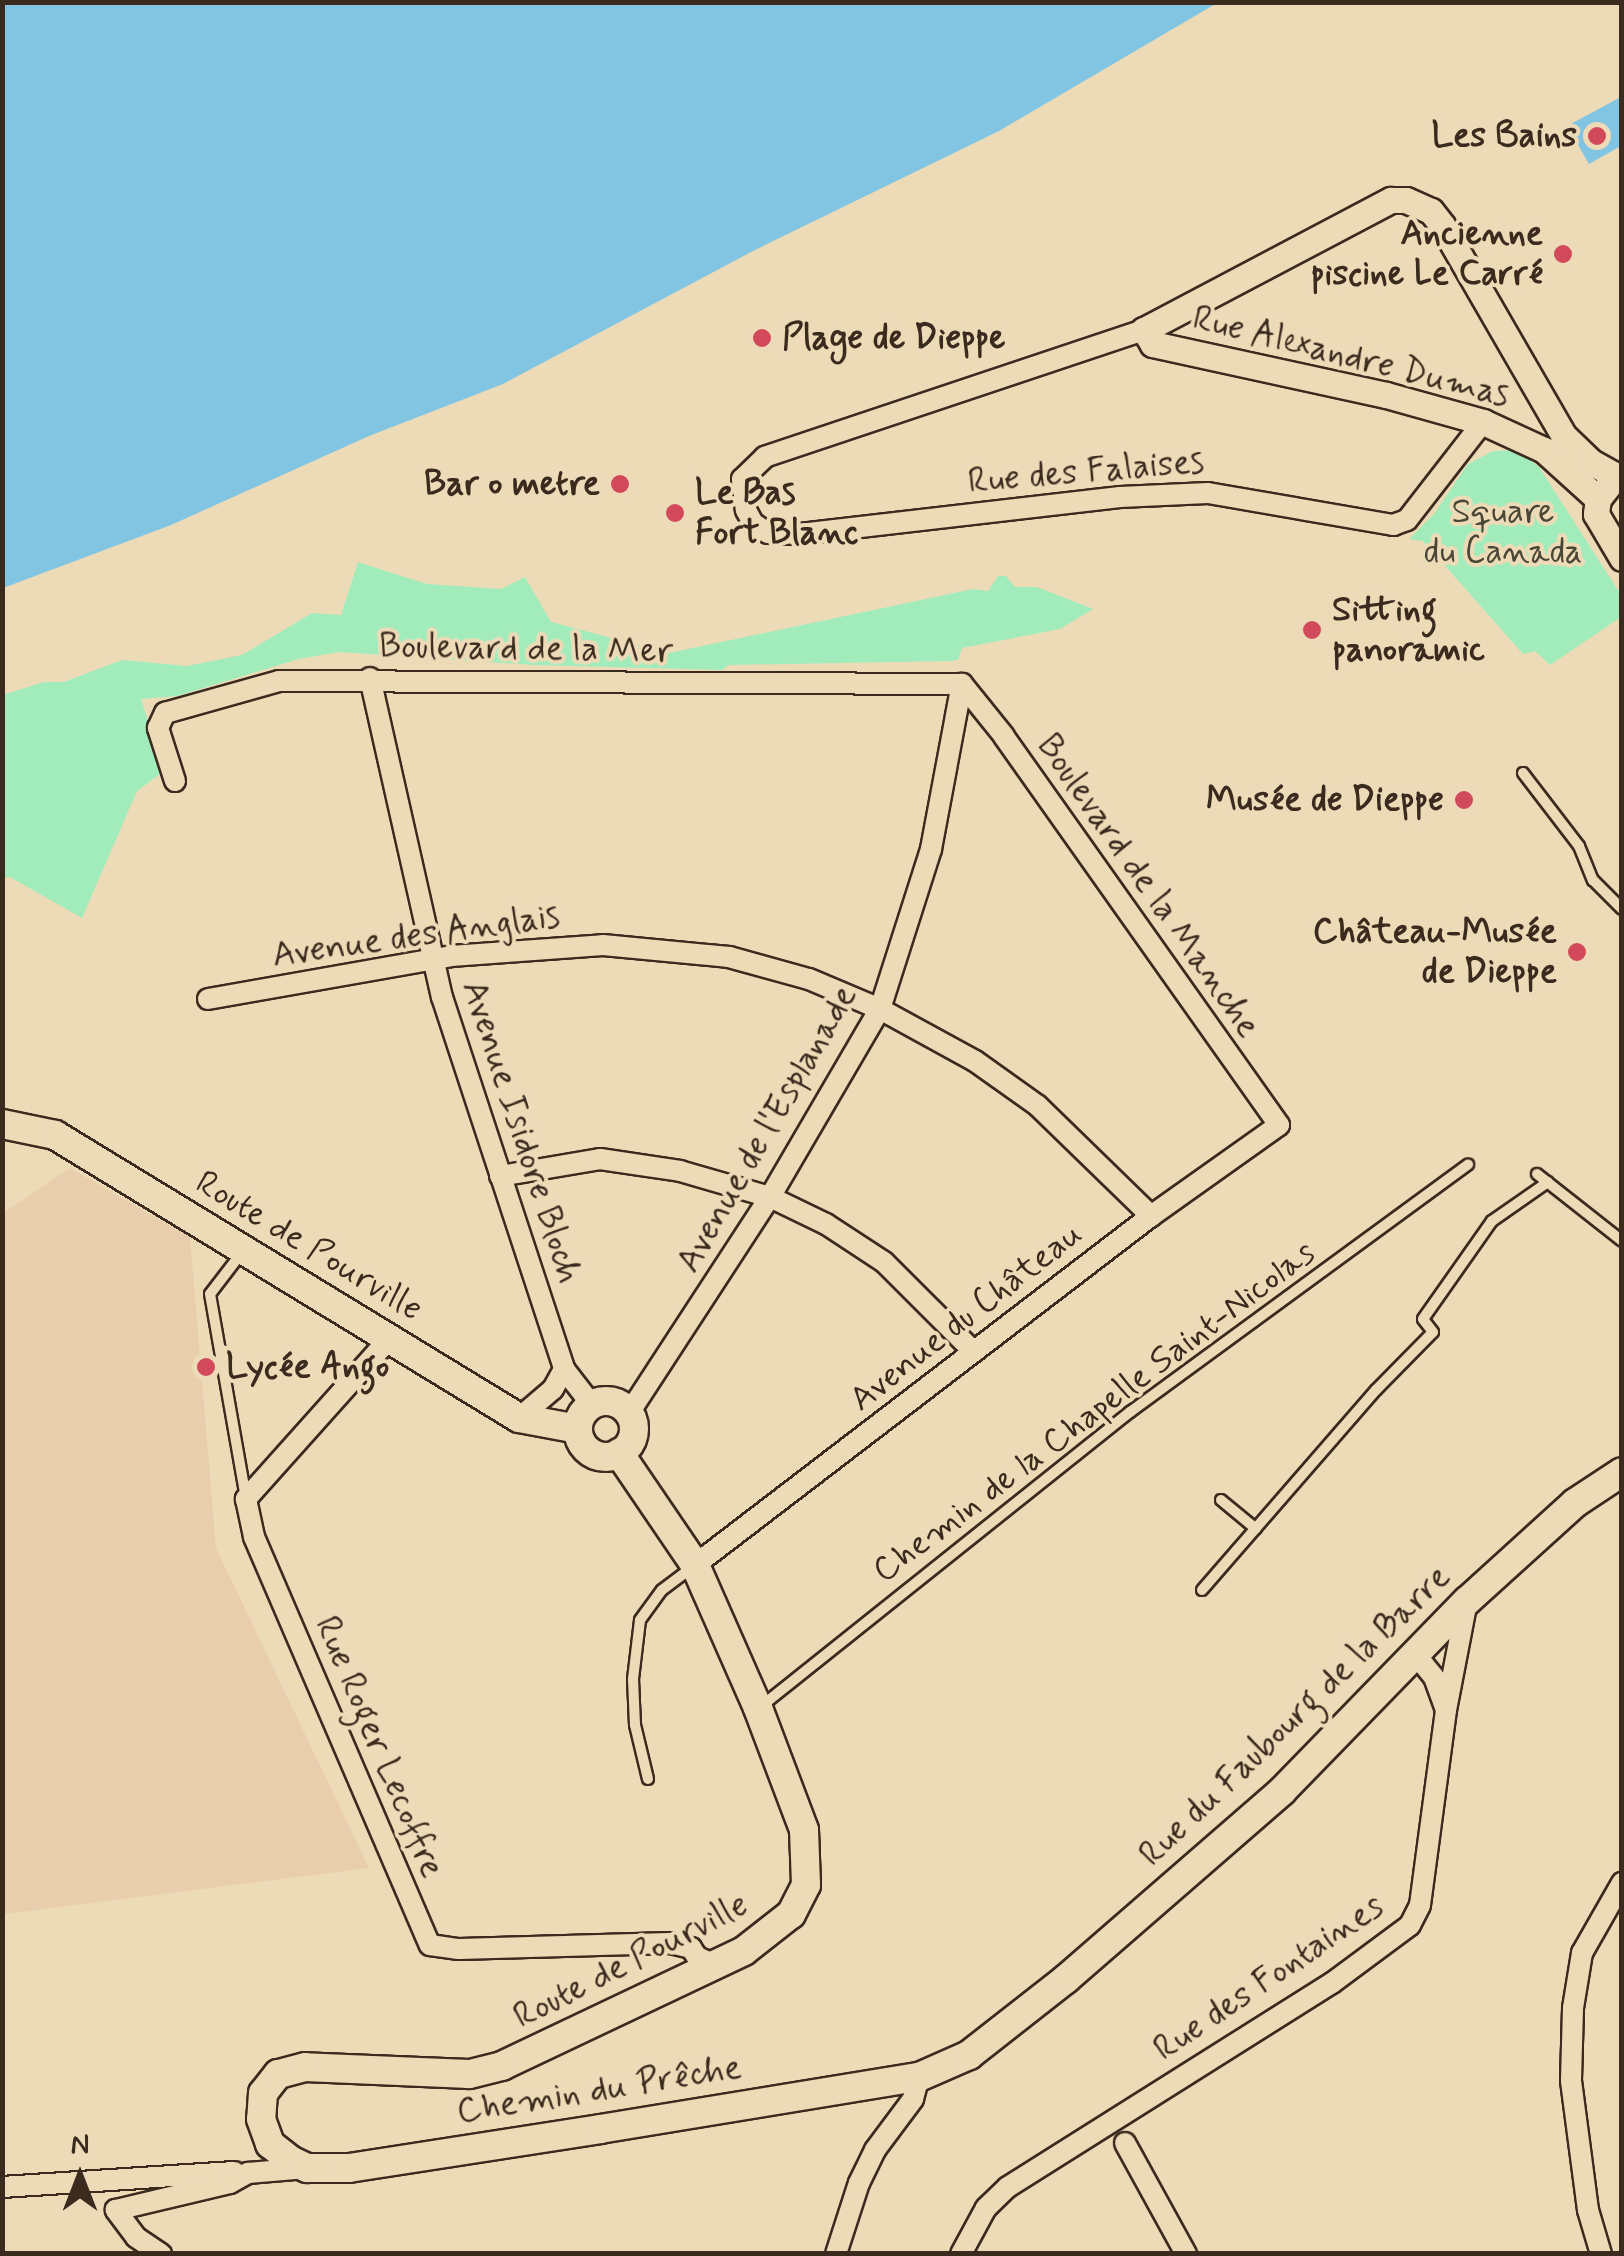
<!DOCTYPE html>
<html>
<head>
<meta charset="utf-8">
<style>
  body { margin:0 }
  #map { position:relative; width:1624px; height:2256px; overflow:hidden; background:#eddbb8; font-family:Mynerve,sans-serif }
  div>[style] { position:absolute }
  .built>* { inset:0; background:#e8ceac }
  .green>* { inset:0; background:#a2ecbb }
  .water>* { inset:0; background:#81c5e2 }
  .roads { filter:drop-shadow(2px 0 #3b2a1e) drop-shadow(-2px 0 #3b2a1e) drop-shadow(0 2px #3b2a1e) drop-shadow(0 -2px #3b2a1e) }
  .service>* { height:10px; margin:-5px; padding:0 5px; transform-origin:5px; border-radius:5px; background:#eddbb8 }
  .minor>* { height:20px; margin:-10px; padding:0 10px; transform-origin:10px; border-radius:10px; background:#eddbb8 }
  .tertiary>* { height:25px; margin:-12.5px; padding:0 12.5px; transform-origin:12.5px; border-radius:12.5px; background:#eddbb8 }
  .secondary>* { height:28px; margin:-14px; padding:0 14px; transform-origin:14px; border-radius:14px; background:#eddbb8 }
  .secondary>.ring { margin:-14px; padding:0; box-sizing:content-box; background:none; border:28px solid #eddbb8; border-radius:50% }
  .dots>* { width:28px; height:28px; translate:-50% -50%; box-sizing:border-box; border:5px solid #eddbb8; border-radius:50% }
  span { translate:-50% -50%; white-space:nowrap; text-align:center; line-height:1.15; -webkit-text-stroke:8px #eddbb8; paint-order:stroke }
  .poi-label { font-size:35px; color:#3b2a1e; font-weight:700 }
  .right { translate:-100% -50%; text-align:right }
  .left { translate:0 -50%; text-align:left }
  .street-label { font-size:35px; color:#3b2a1e }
  .park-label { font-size:35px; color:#4a4736 }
  .frame { position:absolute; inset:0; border:5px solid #3b2a1e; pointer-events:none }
  .north { position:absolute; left:30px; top:2126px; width:100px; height:100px; -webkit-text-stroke:8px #eddbb8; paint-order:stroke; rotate:0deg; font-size:28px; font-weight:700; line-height:40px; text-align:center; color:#3b2a1e }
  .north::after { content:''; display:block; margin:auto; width:35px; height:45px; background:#3b2a1e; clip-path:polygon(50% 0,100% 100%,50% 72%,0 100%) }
</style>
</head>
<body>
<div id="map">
  <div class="built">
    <div style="clip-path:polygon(70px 1168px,190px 1237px,216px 1548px,369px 1868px,3px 1914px,3px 1213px)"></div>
  </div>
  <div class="green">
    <div style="clip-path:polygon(1517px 450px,1539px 467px,1621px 595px,1621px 617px,1550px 665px,1535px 651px,1523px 654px,1423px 541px,1409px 539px,1434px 514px,1468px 464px,1493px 451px)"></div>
    <div style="clip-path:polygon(358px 562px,427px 584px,501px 589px,525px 577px,551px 622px,669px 653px,973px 589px,988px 591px,998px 576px,1006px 576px,1015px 587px,1037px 587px,1093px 609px,1060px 629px,962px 648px,958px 660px,950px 661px,729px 665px,722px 670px,534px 665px,339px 652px,299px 659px,177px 696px,141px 699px,164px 771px,137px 791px,82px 918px,10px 877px,3px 878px,3px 695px,44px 682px,64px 682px,122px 660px,187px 666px,242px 655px,312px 613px,341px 615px)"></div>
  </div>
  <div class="water">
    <div style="clip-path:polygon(3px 2px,1217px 2px,1217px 3px,999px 131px,753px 251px,503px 384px,369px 436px,171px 525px,3px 588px)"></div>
    <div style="clip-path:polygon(1621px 97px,1621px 146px,1589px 164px,1567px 126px)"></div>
  </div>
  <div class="roads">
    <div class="service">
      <div style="left:1523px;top:773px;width:92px;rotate:52.5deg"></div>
      <div style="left:1579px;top:846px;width:37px;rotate:68deg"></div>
      <div style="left:1593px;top:880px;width:41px;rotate:45deg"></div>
      <div style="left:1537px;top:1174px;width:108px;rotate:38.2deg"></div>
      <div style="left:243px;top:1251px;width:54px;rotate:127.5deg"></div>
      <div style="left:210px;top:1294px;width:208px;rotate:80deg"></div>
      <div style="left:1221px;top:1500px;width:45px;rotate:39.6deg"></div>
      <div style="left:1202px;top:1590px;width:265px;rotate:-49deg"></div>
      <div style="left:1376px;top:1390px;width:81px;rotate:-45.5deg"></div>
      <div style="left:1433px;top:1332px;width:16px;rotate:-128deg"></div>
      <div style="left:1423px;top:1319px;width:120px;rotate:-54.9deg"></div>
      <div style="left:1492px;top:1221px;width:68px;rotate:-34.9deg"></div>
      <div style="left:759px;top:1708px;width:475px;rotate:-38.6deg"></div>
      <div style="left:1130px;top:1412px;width:419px;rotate:-36.2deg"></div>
      <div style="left:648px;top:1779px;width:56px;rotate:-103.5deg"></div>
      <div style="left:635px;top:1725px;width:46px;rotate:-92.5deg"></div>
      <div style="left:633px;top:1679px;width:59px;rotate:-83.2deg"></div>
      <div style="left:640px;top:1620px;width:37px;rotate:-54deg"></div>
      <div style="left:662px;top:1590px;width:40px;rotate:-37deg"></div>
    </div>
    <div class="minor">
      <div style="left:1144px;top:330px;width:400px;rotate:161.5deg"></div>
      <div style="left:765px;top:457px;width:32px;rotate:136deg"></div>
      <div style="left:742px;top:479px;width:31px;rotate:83deg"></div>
      <div style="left:746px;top:510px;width:15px;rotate:62deg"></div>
      <div style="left:753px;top:523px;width:18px;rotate:34deg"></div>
      <div style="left:768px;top:533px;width:32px;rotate:2deg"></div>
      <div style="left:800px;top:534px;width:322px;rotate:-6.6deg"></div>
      <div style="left:1120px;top:497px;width:88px;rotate:-2.6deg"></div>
      <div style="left:1208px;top:493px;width:188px;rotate:9.8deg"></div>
      <div style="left:1393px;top:525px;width:15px;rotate:-20deg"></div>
      <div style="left:1407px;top:520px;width:124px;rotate:-52.2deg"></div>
      <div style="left:370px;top:678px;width:327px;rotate:77.3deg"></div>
      <div style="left:442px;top:997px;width:391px;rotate:71.8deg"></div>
      <div style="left:564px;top:1369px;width:46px;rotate:52.1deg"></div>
      <div style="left:175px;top:781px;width:56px;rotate:-107.8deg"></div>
      <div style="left:158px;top:728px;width:17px;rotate:-65deg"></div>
      <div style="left:165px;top:713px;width:118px;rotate:-15.7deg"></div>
      <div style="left:279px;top:681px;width:683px;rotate:0.25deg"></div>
      <div style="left:208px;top:999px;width:247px;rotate:-10deg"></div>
      <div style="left:451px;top:956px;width:152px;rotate:-4.1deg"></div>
      <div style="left:603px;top:945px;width:127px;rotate:5.4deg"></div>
      <div style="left:729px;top:957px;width:83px;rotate:15.4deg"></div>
      <div style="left:809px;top:979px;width:77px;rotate:22.9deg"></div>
      <div style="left:880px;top:1009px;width:108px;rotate:28.7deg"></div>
      <div style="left:975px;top:1061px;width:77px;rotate:35.5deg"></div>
      <div style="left:1038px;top:1106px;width:158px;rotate:44.2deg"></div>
      <div style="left:500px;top:1176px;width:101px;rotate:-9.6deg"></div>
      <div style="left:600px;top:1159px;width:81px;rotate:8.5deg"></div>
      <div style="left:680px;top:1171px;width:94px;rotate:16.1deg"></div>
      <div style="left:770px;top:1197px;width:62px;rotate:25.7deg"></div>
      <div style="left:826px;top:1224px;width:69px;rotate:33.2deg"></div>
      <div style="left:884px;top:1262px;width:127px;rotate:45deg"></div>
      <div style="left:389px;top:1339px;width:215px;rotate:131.8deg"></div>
      <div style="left:246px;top:1499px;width:39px;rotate:78deg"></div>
      <div style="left:254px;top:1537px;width:444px;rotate:66.7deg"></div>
      <div style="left:430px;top:1945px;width:29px;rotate:8deg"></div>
      <div style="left:459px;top:1949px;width:211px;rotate:-1.6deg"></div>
      <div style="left:670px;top:1943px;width:22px;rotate:13deg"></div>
      <div style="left:691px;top:1948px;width:11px;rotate:56deg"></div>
      <div style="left:697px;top:1957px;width:22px;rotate:24deg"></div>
      <div style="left:629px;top:1413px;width:258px;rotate:-56.9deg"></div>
      <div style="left:770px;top:1197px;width:218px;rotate:-59.7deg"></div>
      <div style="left:880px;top:1009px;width:168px;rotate:-72.3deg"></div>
      <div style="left:931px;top:849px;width:168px;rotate:-79.4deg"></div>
      <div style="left:519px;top:1418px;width:45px;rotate:-40.5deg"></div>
      <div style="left:553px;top:1389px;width:23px;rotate:-61deg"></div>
      <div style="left:695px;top:1565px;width:574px;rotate:-37.43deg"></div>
      <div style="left:1151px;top:1216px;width:157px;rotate:-35.4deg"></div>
      <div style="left:1279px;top:1125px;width:476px;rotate:-125.3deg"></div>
      <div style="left:1004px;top:736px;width:67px;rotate:-128.9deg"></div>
      <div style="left:1416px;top:1655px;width:28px;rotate:51deg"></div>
      <div style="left:1434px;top:1677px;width:33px;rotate:70deg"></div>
      <div style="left:1125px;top:2143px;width:127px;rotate:61.2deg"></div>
      <div style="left:2px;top:2187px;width:233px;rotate:-3.7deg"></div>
      <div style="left:161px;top:2254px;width:30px;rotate:-146deg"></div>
      <div style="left:136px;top:2237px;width:34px;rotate:-127deg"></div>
      <div style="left:116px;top:2210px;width:117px;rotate:-13.3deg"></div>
      <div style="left:230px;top:2183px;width:21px;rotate:-29deg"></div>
      <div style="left:248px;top:2173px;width:59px;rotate:-4.8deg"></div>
      <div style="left:836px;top:2254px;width:75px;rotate:-72.1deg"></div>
      <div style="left:859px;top:2183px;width:37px;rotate:-64deg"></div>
      <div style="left:875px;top:2150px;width:64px;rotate:-53.3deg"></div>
      <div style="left:913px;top:2099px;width:23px;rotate:-75deg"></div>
      <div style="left:961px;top:2254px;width:52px;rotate:-61.5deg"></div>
      <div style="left:986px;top:2208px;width:30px;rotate:-44deg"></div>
      <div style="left:1008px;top:2187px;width:383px;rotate:-32.2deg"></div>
      <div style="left:1332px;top:1983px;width:97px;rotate:-36.6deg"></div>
      <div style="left:1410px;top:1925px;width:22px;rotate:-63deg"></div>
      <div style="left:1420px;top:1905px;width:197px;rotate:-82.4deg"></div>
      <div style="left:1446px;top:1710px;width:111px;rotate:-79.1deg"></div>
      <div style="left:1601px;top:2254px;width:46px;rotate:-106.5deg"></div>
      <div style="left:1588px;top:2210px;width:131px;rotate:-97.5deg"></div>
      <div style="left:1571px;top:2080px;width:72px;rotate:-88.4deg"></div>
      <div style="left:1573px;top:2008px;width:56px;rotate:-80.7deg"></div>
      <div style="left:1582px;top:1953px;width:81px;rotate:-60.3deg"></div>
    </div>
    <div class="tertiary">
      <div style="left:1608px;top:486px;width:16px;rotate:128deg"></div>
      <div style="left:1598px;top:499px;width:15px;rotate:98deg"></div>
      <div style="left:1596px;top:514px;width:51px;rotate:59.4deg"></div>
      <div style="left:1598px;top:499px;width:73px;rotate:-137.8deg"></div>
      <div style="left:1544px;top:450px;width:67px;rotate:-155.3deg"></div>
      <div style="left:1483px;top:422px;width:101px;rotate:-164.4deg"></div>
      <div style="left:1386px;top:395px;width:239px;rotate:-167.7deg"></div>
      <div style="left:1153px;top:344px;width:17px;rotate:-123deg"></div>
      <div style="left:1144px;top:330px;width:279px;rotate:-27.8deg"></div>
      <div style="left:1391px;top:200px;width:15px"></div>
      <div style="left:1406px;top:200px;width:27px;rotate:24deg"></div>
      <div style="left:1431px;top:211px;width:18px;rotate:52deg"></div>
      <div style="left:1442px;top:225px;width:242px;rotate:60deg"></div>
      <div style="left:1563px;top:435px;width:39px;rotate:44deg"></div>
      <div style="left:1591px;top:462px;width:35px;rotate:29deg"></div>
    </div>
    <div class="secondary">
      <div style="left:2px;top:1124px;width:54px;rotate:11.7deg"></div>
      <div style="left:55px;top:1135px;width:543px;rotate:31.38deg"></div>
      <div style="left:519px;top:1418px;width:60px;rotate:10.6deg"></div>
      <div class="ring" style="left:578px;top:1401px;width:28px;height:28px"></div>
      <div style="left:619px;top:1453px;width:135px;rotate:55.8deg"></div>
      <div style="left:695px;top:1565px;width:156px;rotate:66.2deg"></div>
      <div style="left:758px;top:1708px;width:130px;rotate:69.3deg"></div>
      <div style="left:804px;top:1830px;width:55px;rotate:87.9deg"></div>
      <div style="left:806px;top:1885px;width:33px;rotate:117deg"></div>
      <div style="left:791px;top:1914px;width:60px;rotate:141.8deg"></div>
      <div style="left:744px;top:1951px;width:268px;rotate:154.6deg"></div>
      <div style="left:502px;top:2066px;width:34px;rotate:166deg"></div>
      <div style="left:469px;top:2074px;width:164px;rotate:-177.6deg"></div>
      <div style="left:305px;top:2067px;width:28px;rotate:165deg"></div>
      <div style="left:278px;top:2074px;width:24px;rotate:128deg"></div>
      <div style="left:263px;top:2093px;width:26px;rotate:94deg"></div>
      <div style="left:261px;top:2119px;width:27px;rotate:70deg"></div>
      <div style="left:270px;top:2144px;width:28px;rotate:38deg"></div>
      <div style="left:292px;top:2161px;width:17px;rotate:25deg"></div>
      <div style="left:307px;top:2168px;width:42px"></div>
      <div style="left:349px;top:2168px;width:254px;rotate:-8.8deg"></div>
      <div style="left:600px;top:2129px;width:323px;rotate:-9.3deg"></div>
      <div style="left:919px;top:2077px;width:55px;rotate:-23.7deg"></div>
      <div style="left:969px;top:2055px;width:123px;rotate:-38.1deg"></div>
      <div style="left:1066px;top:1979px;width:286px;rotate:-41deg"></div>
      <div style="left:1282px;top:1791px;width:265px;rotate:-45.8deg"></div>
      <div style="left:1467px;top:1601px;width:146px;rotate:-42.2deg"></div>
      <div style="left:1575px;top:1503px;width:56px;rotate:-33.4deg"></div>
    </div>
  </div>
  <div class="dots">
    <div style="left:1597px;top:136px;background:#d1495b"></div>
    <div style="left:1563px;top:254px;background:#d1495b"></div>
    <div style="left:762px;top:338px;background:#d1495b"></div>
    <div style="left:620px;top:484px;background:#d1495b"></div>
    <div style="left:675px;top:513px;background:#d1495b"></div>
    <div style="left:1312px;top:630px;background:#d1495b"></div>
    <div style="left:1464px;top:800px;background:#d1495b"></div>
    <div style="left:1577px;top:952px;background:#d1495b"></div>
    <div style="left:206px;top:1367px;background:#d1495b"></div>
  </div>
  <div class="poi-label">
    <span class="right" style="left:1577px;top:136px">Les Bains</span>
    <span class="right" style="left:1543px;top:254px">Ancienne<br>piscine Le Carré</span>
    <span class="left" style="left:782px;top:338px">Plage de Dieppe</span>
    <span class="right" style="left:600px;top:484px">Bar o metre</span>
    <span class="left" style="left:695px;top:513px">Le Bas<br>Fort Blanc</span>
    <span class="left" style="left:1332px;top:630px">Sitting<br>panoramic</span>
    <span class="right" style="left:1444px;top:800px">Musée de Dieppe</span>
    <span class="right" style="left:1557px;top:952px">Château-Musée<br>de Dieppe</span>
    <span class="left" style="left:226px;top:1367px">Lycée Ango</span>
  </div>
  <div class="street-label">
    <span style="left:1351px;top:357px;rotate:14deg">Rue Alexandre Dumas</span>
    <span style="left:1086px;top:472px;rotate:-5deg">Rue des Falaises</span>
    <span style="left:526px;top:649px;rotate:1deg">Boulevard de la Mer</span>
    <span style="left:1148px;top:886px;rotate:55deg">Boulevard de la Manche</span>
    <span style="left:416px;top:936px;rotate:-8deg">Avenue des Anglais</span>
    <span style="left:767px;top:1129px;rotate:-60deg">Avenue de l'Esplanade</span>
    <span style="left:521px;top:1132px;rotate:72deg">Avenue Isidore Bloch</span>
    <span style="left:309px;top:1246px;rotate:31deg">Route de Pourville</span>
    <span style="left:966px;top:1317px;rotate:-38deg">Avenue du Château</span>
    <span style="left:1094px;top:1412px;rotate:-37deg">Chemin de la Chapelle Saint-Nicolas</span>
    <span style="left:1295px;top:1716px;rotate:-44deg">Rue du Faubourg de la Barre</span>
    <span style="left:379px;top:1747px;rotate:67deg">Rue Roger Lecoffre</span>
    <span style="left:631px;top:1961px;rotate:-27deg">Route de Pourville</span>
    <span style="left:1269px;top:1978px;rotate:-34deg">Rue des Fontaines</span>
    <span style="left:599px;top:2090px;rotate:-9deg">Chemin du Prêche</span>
  </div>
  <div class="park-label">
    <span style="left:1503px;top:532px">Square<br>du Canada</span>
  </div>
  <div class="frame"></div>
  <div class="north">N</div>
</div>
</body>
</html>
